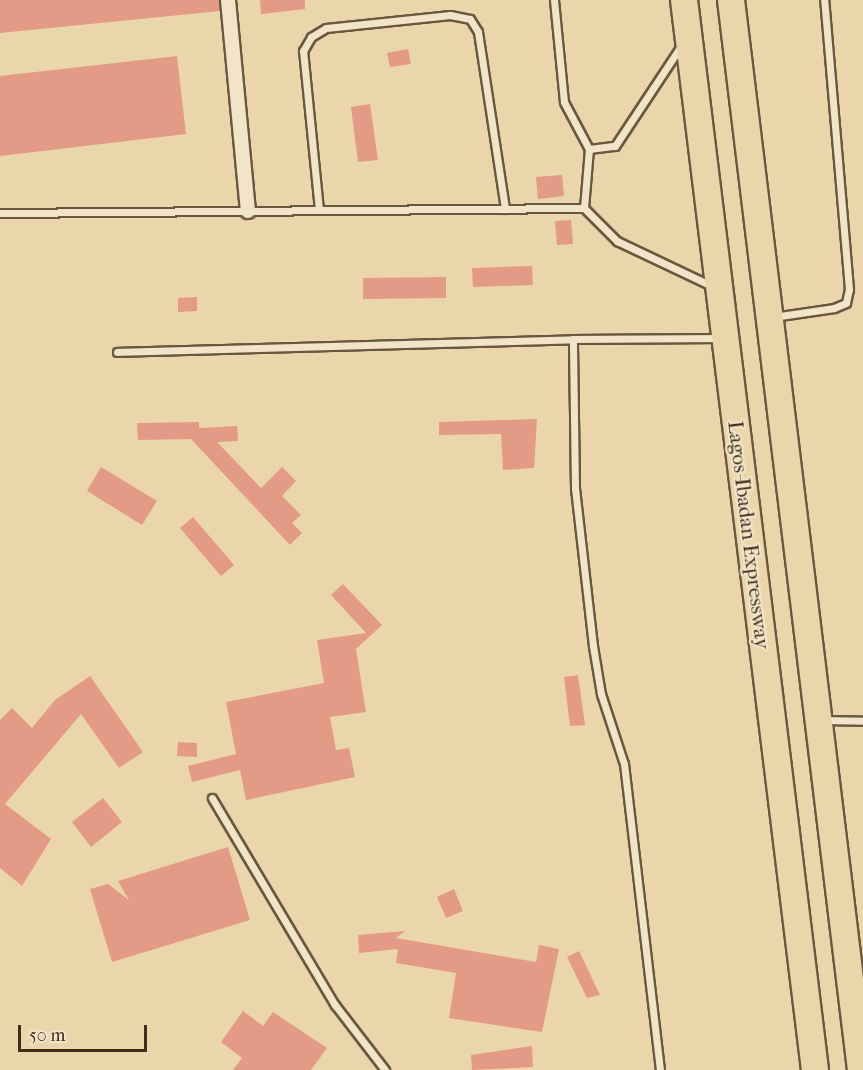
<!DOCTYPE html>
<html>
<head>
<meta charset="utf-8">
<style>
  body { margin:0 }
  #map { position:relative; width:863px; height:1070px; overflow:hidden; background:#ebd6ab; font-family:"IM FELL French Canon",serif }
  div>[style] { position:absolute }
  .building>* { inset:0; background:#e39a86 }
  .roads { filter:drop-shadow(2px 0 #69583f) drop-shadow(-2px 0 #69583f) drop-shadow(0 2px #69583f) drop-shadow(0 -2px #69583f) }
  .service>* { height:7px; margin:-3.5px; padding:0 3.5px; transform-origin:3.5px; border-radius:3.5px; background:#f2e4c8 }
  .minor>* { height:14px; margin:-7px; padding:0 7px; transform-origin:7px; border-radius:7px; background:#f2e4c8 }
  .motorway>* { height:26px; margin:-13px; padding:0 13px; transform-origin:13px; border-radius:13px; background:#ebd6ab }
  span { translate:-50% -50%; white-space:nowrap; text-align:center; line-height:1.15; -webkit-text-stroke:4.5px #f2e4c8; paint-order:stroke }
  .street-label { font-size:21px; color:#3e2e1b }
  .scale { position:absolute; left:18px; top:1025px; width:129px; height:27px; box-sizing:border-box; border:3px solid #3e2e1b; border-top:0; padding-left:8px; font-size:18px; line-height:21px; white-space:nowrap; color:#3e2e1b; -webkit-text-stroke:4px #f2e4c8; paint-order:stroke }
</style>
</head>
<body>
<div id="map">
  <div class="building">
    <div style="clip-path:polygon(0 0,219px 0,220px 11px,0 33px)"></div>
    <div style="clip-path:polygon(260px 0,305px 0,305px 9px,261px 14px)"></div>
    <div style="clip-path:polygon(408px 49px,411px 64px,390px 67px,387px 53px)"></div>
    <div style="clip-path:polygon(177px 56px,186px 134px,0 156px,0 76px)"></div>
    <div style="clip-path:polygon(370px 104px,378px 160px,358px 162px,351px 107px)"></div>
    <div style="clip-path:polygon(562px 175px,564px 196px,538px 199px,536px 177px)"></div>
    <div style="clip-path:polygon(571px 220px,573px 244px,557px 245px,555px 221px)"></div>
    <div style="clip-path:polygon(532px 266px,533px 285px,473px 287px,472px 268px)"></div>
    <div style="clip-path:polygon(446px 277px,446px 298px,363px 299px,363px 278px)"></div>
    <div style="clip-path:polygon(197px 297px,197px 311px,178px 312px,178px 298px)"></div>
    <div style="clip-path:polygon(537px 419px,534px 468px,503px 470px,501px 434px,439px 435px,439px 422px)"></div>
    <div style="clip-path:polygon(199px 422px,199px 428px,237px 426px,238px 441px,217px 442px,261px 488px,282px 467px,296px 481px,282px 496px,301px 515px,292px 523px,302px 533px,290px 545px,191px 439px,138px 440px,137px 423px)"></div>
    <div style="clip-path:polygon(101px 467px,157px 501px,142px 525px,87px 491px)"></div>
    <div style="clip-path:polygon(193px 517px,234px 565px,221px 576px,180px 528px)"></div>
    <div style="clip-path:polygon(343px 584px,382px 625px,356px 649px,366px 712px,330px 717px,336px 750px,349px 748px,355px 777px,246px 800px,240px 770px,192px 782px,188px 766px,236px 754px,226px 702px,324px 683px,317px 640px,366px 633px,331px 595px)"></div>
    <div style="clip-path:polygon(578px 675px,585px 725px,570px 726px,564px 677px)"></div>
    <div style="clip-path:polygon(90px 676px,143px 752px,119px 768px,81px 714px,5px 804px,51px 839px,22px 886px,0 868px,0 720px,12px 708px,32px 728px,55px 700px)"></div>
    <div style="clip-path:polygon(178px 742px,197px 743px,197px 757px,177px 756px)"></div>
    <div style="clip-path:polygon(103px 798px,122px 822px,91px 847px,72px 822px)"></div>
    <div style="clip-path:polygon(228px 847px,250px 920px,112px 962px,90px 889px,108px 884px,129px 900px,118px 881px)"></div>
    <div style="clip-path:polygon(454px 889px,463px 911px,446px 918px,437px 897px)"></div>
    <div style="clip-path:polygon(405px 931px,396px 938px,536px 962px,539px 945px,559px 949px,542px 1032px,449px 1018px,456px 973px,396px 963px,398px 949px,359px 953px,358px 935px)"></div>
    <div style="clip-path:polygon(579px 951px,600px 995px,587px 998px,567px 957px)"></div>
    <div style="clip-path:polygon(243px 1011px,263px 1026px,273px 1012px,327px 1048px,311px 1070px,233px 1070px,242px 1058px,221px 1042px)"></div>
    <div style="clip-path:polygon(532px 1046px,533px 1067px,472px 1070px,471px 1055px)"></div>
  </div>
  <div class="roads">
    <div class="service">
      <div style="left:554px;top:0;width:102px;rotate:84.4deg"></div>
      <div style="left:564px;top:102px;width:53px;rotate:62deg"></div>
      <div style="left:584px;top:208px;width:59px;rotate:-85.2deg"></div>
      <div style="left:589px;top:149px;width:26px;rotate:-7deg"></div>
      <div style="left:615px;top:146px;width:120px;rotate:-56.6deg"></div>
      <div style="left:319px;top:210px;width:160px;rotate:-95.7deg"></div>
      <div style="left:303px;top:51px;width:16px;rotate:-60deg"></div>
      <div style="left:311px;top:37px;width:17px;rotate:-31deg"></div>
      <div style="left:326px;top:28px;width:125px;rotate:-6deg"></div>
      <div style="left:450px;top:15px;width:20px;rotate:11deg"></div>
      <div style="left:470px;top:19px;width:15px;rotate:58deg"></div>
      <div style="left:478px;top:32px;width:179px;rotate:81.3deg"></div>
      <div style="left:0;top:213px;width:584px;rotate:-0.49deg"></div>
      <div style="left:584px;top:208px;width:47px;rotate:45deg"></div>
      <div style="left:617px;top:241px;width:107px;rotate:25.4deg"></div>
      <div style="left:773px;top:317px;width:62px;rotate:-8.4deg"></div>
      <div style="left:834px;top:308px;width:13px;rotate:-23deg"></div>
      <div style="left:846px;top:303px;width:14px;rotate:-78deg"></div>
      <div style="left:849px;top:289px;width:290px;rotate:-94.9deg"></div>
      <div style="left:117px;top:352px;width:456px;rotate:-1.6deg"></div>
      <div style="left:824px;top:720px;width:39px;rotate:1deg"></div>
      <div style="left:212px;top:798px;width:241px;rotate:59.3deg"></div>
      <div style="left:335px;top:1005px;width:82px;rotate:52.4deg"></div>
      <div style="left:660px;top:1070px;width:308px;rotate:-96.7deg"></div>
      <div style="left:624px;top:764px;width:74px;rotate:-108.2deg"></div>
      <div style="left:601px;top:694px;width:49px;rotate:-99.5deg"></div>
      <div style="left:593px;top:646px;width:159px;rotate:-96.5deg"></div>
      <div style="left:575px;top:488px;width:149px;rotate:-90.8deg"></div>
      <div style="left:573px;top:339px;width:147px;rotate:-0.4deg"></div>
    </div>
    <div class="minor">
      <div style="left:228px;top:0;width:212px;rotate:84.6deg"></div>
    </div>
    <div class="motorway">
      <div style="left:684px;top:0;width:1078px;rotate:83.02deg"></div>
      <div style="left:731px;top:0;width:1078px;rotate:83.07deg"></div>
    </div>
  </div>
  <div class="street-label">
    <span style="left:749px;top:535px;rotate:83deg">Lagos-Ibadan Expressway</span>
  </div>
  <div class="scale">50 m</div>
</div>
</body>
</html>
